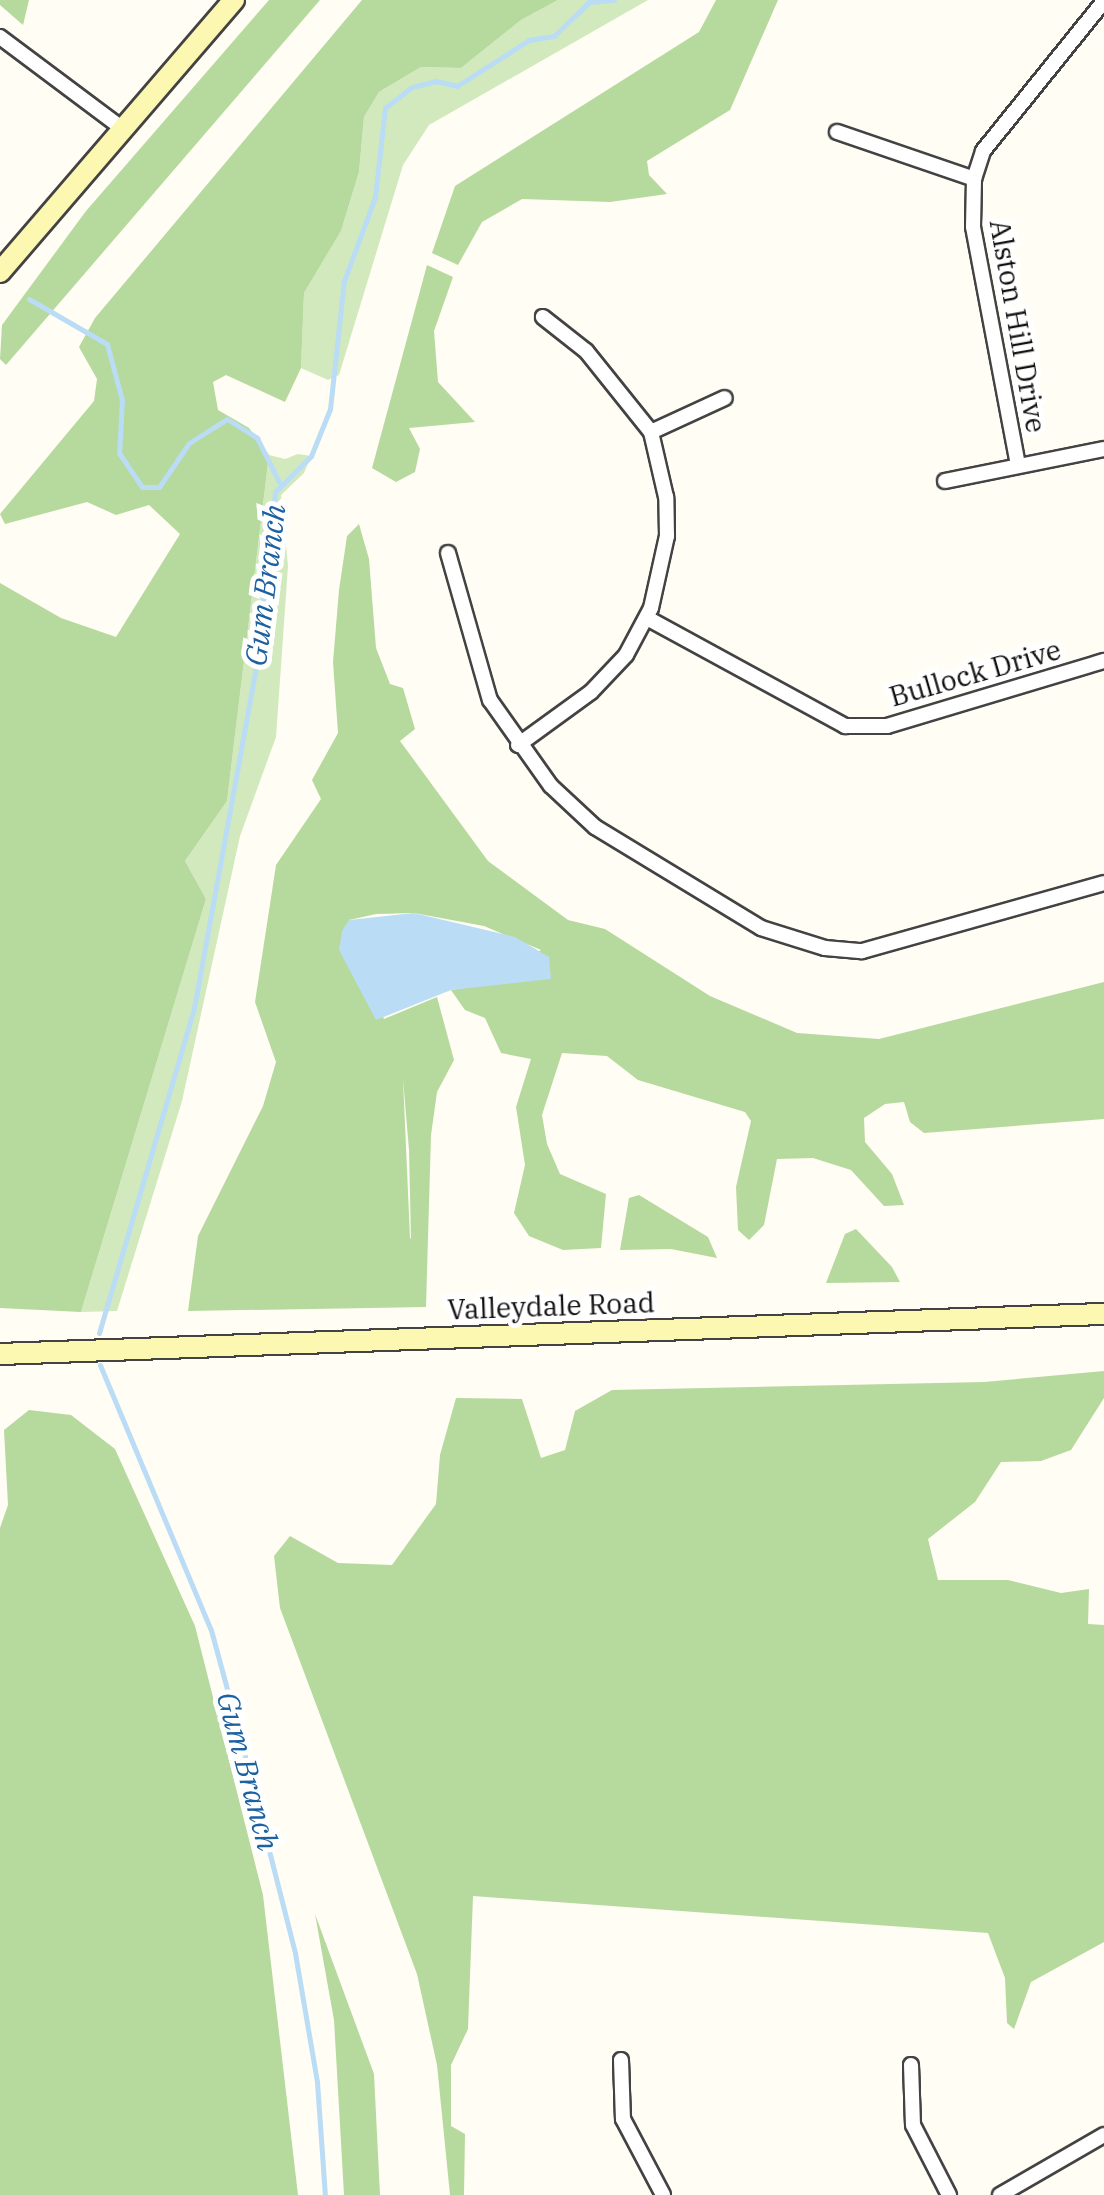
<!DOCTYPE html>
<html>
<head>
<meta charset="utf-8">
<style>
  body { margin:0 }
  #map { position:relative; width:1104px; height:2195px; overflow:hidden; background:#fffdf4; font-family:"IBM Plex Serif",serif }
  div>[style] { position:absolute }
  .green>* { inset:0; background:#d2e9bd }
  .forest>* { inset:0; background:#b6d99d }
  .water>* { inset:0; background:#badcf5 }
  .stream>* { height:5px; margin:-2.5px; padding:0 2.5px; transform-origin:2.5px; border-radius:2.5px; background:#badcf5 }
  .roads { filter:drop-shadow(2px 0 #434343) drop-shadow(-2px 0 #434343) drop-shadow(0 2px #434343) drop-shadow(0 -2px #434343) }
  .street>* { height:14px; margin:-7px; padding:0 7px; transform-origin:7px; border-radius:7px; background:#fff }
  .secondary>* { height:20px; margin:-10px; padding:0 10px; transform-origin:10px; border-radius:10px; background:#fcf7b1 }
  span { translate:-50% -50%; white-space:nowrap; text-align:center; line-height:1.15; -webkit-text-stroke:10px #fff; paint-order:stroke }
  .street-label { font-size:28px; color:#101010 }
  .water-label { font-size:30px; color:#1c61a0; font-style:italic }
</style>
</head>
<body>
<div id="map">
  <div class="green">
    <div style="clip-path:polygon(558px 0,648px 0,429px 125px,403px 165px,339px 375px,328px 380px,301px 368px,304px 293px,341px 231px,359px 172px,364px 117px,379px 92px,421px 67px,461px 68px,521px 20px)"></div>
    <div style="clip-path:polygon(298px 454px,311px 456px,304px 473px,281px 495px,288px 566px,276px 737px,240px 836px,182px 1101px,117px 1311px,81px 1312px,206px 899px,185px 861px,227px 801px,269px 455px,285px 459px)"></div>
  </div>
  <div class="forest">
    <div style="clip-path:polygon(0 0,29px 0,23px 25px,0 5px)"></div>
    <div style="clip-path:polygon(269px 0,320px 0,6px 365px,0 359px,2px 325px,86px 211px)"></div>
    <div style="clip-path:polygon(362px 0,558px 0,521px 20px,461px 68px,421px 67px,379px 92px,364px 117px,359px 172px,341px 231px,304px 293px,301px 368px,285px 402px,226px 375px,213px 382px,218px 410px,249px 428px,269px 455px,227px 801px,185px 861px,206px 899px,81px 1312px,0 1308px,0 583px,61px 618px,116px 637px,180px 534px,149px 505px,116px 515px,87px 502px,5px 524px,0 514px,94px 401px,97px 379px,79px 347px,95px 318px)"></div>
    <div style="clip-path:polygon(716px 0,778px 0,730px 110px,647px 161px,649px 175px,667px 194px,610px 202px,522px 199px,482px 222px,458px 265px,432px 253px,455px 186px,699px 32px)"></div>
    <div style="clip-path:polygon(427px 265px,453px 277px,434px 331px,438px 382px,475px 422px,409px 428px,420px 449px,415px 472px,396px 482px,372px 468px)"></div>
    <div style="clip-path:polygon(evenodd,359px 524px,369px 559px,376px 648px,390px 684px,403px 688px,415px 729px,400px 741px,488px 861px,568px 920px,605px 929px,710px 996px,797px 1033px,879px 1039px,1104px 982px,1104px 1119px,924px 1133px,910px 1122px,904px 1102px,885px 1104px,864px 1118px,865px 1142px,892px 1174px,904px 1205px,884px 1206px,851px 1170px,813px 1158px,777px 1159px,764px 1225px,749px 1240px,738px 1230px,736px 1187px,751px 1121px,745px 1112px,638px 1080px,607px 1056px,562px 1053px,542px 1115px,547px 1144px,560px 1174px,606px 1194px,601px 1248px,563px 1250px,529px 1236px,514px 1213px,525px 1165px,516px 1107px,531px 1059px,501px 1053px,485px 1018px,465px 1010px,451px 990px,491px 984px,541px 950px,484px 926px,414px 913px,376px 914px,349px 920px,384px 1019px,437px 997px,454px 1060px,437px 1092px,431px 1135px,426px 1307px,188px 1311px,198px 1236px,263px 1106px,276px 1062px,255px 1002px,276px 865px,321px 799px,312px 780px,338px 733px,333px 662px,339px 590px,347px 536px,359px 524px,403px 1079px,409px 1150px,411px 1239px,410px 1238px,403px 1079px)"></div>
    <div style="clip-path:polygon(639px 1195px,708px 1237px,717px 1258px,671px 1249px,620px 1250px,629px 1198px)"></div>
    <div style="clip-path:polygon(856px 1229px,892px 1267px,900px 1282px,826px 1283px,845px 1234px)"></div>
    <div style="clip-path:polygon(1104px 1371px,1104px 1398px,1071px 1450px,1041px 1461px,1001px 1462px,975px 1502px,928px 1539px,938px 1580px,1008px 1580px,1061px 1593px,1089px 1589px,1088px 1624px,1104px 1625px,1104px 1942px,1031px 1982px,1014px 2029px,1007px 2023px,1005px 1978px,988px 1933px,473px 1896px,468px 2029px,451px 2065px,451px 2126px,465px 2134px,464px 2195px,450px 2195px,437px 2065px,417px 1974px,280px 1608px,274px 1556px,290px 1536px,338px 1563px,392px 1565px,436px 1504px,440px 1455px,456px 1398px,522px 1399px,541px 1458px,565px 1450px,575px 1411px,612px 1390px,984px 1382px)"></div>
    <div style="clip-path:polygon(29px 1410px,71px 1415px,115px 1449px,195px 1626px,263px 1895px,298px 2195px,0 2195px,0 1528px,8px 1505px,4px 1430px)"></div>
    <div style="clip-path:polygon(315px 1914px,374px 2074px,380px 2195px,344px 2195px,334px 2020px)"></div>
  </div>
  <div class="water">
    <div style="clip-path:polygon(414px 913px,515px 937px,549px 957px,551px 979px,451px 990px,376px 1020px,339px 950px,342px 931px,349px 920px)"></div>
  </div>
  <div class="stream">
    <div style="left:29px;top:299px;width:90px;rotate:30deg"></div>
    <div style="left:107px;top:344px;width:58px;rotate:75deg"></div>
    <div style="left:122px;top:400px;width:53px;rotate:93.2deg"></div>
    <div style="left:119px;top:453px;width:41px;rotate:55.9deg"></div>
    <div style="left:142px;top:487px;width:17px"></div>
    <div style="left:159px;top:487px;width:53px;rotate:-55.7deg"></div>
    <div style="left:189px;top:443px;width:45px;rotate:-32.3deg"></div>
    <div style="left:227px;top:419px;width:36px;rotate:32deg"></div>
    <div style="left:257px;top:438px;width:49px;rotate:63.4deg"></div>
    <div style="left:99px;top:1333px;width:339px;rotate:-73.7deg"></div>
    <div style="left:194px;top:1008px;width:354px;rotate:-79.7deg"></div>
    <div style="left:257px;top:660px;width:169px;rotate:-83.9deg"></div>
    <div style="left:275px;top:492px;width:51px;rotate:-45deg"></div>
    <div style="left:311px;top:456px;width:51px;rotate:-68deg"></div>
    <div style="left:330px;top:409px;width:129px;rotate:-83.8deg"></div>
    <div style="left:344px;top:281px;width:90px;rotate:-69.7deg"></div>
    <div style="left:375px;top:197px;width:90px;rotate:-83.6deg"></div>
    <div style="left:385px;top:108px;width:34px;rotate:-38deg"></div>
    <div style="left:412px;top:87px;width:25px;rotate:-14deg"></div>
    <div style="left:436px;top:81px;width:22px;rotate:13deg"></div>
    <div style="left:457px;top:86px;width:85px;rotate:-32.6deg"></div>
    <div style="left:529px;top:40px;width:25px;rotate:-9deg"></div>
    <div style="left:554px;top:36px;width:49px;rotate:-44.2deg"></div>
    <div style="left:589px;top:2px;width:25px;rotate:-5deg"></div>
    <div style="left:100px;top:1365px;width:287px;rotate:67.3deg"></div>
    <div style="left:211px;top:1630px;width:111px;rotate:74.8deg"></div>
    <div style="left:240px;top:1737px;width:223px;rotate:75.7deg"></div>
    <div style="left:295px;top:1953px;width:131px;rotate:80.3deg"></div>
    <div style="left:317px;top:2082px;width:113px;rotate:86deg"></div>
  </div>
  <div class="roads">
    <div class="street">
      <div style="left:0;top:37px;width:154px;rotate:36.8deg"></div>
      <div style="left:837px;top:132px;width:145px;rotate:18.9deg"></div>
      <div style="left:651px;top:432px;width:81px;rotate:-24.7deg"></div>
      <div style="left:1018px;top:465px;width:242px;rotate:-100.7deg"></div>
      <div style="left:973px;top:227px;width:48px;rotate:-88.8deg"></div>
      <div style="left:974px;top:179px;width:29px;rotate:-72deg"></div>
      <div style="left:983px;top:151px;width:193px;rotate:-51.1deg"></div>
      <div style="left:945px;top:481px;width:162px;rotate:-11.4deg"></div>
      <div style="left:448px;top:553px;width:153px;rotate:74.1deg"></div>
      <div style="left:490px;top:700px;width:105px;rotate:54.7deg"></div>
      <div style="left:551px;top:786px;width:60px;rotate:43deg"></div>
      <div style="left:595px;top:827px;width:194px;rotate:31.3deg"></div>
      <div style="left:761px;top:928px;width:67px;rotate:17.4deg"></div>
      <div style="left:825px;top:948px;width:37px;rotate:5deg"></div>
      <div style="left:862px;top:951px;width:251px;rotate:-15.7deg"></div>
      <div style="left:647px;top:618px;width:226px;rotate:28.6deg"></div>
      <div style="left:845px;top:726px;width:42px"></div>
      <div style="left:887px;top:726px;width:227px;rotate:-16.7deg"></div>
      <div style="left:518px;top:745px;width:90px;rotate:-36deg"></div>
      <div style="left:591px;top:692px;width:51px;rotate:-46.6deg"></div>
      <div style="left:626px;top:655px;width:53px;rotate:-62deg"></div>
      <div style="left:651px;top:608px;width:74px;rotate:-77.5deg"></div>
      <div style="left:667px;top:536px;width:39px;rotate:-91deg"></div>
      <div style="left:666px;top:497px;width:67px;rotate:-103deg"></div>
      <div style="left:651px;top:432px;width:104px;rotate:-128.7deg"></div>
      <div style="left:586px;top:351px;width:55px;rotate:-141.7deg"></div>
      <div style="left:621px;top:2060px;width:59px;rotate:88.1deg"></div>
      <div style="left:623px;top:2119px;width:86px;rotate:62.2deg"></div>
      <div style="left:911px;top:2065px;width:60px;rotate:88.1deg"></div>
      <div style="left:913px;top:2125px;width:79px;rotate:62.8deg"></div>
      <div style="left:1000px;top:2195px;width:120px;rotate:-30deg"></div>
    </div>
    <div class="secondary">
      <div style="left:0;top:272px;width:359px;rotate:-49.3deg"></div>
      <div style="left:0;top:1354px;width:1105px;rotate:-2.08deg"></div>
    </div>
  </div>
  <div class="street-label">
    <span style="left:1018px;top:326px;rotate:80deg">Alston Hill Drive</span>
    <span style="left:975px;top:673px;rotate:-16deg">Bullock Drive</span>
    <span style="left:551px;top:1306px;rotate:-2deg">Valleydale Road</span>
  </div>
  <div class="water-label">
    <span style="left:265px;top:585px;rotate:-83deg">Gum Branch</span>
    <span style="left:248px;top:1771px;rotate:75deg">Gum Branch</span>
  </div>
</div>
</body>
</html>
